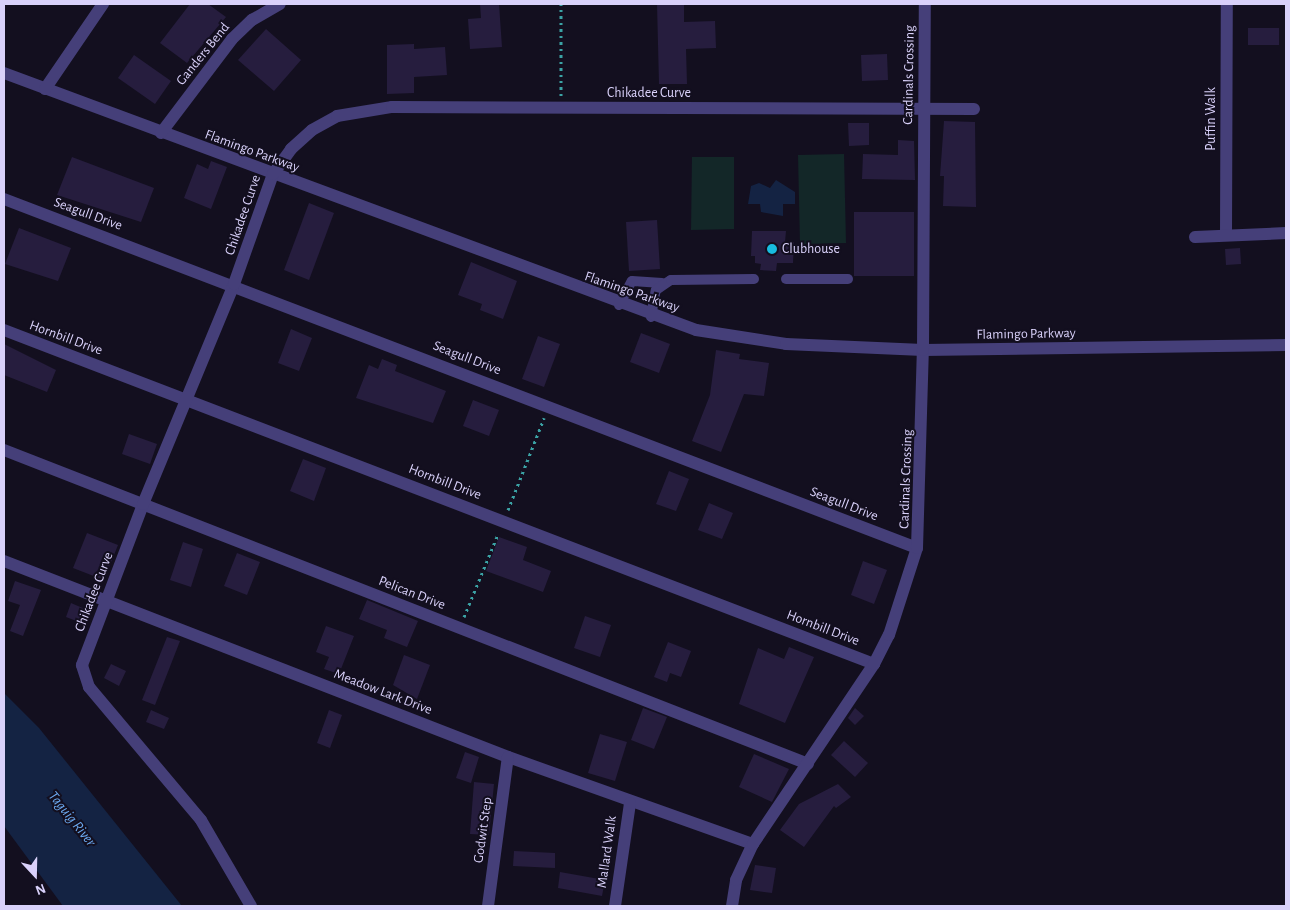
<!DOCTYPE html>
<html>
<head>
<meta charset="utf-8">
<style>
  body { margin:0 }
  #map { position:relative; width:1290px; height:910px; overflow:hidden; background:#130f1f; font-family:"Alegreya Sans",sans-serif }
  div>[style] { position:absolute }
  .green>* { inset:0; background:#132728 }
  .water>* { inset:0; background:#142343 }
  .building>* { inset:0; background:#261d3e }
  .path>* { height:3px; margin-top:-1.5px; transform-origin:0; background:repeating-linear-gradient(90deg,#3ba3a5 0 2.5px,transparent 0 6.5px) }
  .lane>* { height:10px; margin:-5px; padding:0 5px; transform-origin:5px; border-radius:5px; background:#453f79 }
  .street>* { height:12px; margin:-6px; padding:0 6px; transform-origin:6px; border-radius:6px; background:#453f79 }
  .dots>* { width:14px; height:14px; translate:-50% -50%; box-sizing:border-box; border:2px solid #130f1f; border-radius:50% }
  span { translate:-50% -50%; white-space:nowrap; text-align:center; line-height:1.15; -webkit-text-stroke:4px #130f1f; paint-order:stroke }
  .street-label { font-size:14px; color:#d9d1fa }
  .poi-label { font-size:14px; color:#d9d1fa }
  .left { translate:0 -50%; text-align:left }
  .water-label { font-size:15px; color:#6ba8ef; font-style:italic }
  .frame { position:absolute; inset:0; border:5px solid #d9d1fa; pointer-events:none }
  .north { position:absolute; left:10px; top:850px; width:50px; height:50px; -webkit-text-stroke:4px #130f1f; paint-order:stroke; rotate:159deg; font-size:14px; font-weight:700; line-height:20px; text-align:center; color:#d9d1fa }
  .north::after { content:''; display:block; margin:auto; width:18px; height:22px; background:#d9d1fa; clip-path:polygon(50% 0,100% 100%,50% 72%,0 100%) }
</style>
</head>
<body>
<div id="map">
  <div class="green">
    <div style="clip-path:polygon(844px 154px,846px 243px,800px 244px,798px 155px)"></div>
    <div style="clip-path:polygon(692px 157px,734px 157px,734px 229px,691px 230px)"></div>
  </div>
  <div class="water">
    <div style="clip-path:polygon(776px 180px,795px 192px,795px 204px,783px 204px,783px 216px,761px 212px,760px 204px,748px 204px,751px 186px,759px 183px,770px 188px)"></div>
    <div style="clip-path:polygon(4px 693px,39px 728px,182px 906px,63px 906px,4px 826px)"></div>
  </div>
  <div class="building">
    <div style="clip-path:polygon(190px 4px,208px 4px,226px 17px,187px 63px,160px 43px)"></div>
    <div style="clip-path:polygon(480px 4px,499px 4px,502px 47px,470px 49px,468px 19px,481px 18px)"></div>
    <div style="clip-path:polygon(657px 4px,684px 4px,684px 22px,715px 21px,716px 48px,686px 49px,687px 84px,659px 84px)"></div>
    <div style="clip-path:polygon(1248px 28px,1279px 28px,1279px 45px,1248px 45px)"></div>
    <div style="clip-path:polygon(266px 29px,301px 60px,274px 91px,238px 60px)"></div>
    <div style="clip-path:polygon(414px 44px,414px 49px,445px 47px,447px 75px,414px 77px,414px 93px,387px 94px,387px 45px)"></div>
    <div style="clip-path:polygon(887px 54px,888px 80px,862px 81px,861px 55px)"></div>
    <div style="clip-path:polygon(134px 55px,171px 81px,155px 104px,118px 78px)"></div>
    <div style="clip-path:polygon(944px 121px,975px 122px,976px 207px,943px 206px,944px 176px,940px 176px)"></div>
    <div style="clip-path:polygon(848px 123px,869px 123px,869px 145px,849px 146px)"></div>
    <div style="clip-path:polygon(898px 140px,914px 141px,915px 180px,862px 179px,863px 154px,898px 155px)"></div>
    <div style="clip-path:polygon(72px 157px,154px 188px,141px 222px,57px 195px)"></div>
    <div style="clip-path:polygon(211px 161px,227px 167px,211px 209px,184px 198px,197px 164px,208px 169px)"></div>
    <div style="clip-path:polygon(309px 203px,334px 213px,309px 280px,284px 270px)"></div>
    <div style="clip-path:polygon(854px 212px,914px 212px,914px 276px,854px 276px)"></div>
    <div style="clip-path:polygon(657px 220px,660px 269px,629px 271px,626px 222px)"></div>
    <div style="clip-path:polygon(19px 228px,71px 248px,58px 281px,5px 264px)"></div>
    <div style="clip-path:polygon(752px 231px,786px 231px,785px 242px,794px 242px,793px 263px,777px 263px,776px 271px,760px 270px,761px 264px,755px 263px,755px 256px,751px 256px)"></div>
    <div style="clip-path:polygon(1240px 248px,1241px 264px,1226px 265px,1225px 249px)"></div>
    <div style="clip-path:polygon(471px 262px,517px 281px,503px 319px,480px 310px,482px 304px,458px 295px)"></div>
    <div style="clip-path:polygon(291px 329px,312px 338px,299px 371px,278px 363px)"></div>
    <div style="clip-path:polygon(641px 333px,670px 344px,659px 373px,630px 362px)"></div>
    <div style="clip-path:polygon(538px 336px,560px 344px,544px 387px,522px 379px)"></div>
    <div style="clip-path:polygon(4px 344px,56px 370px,47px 392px,4px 375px)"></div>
    <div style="clip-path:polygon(716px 350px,740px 354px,739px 359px,769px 363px,764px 396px,744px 394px,721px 452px,692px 441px,710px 395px)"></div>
    <div style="clip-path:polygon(382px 359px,397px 365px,395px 371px,446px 391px,433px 423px,356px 398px,369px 365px,378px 369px)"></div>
    <div style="clip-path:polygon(473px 400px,499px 410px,489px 436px,463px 426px)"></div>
    <div style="clip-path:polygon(129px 434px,157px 444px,150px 464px,122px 454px)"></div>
    <div style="clip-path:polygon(303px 459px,326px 468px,314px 501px,290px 491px)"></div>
    <div style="clip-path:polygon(669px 471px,689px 479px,676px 511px,656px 504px)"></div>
    <div style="clip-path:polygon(709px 503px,733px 513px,722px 539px,698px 530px)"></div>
    <div style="clip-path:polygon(87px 533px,118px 545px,104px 580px,73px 568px)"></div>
    <div style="clip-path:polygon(499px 537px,527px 547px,523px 560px,551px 571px,543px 592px,486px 571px)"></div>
    <div style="clip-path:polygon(183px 542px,203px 549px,191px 587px,170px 580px)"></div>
    <div style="clip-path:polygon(237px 553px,260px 562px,247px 595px,224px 586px)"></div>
    <div style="clip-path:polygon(863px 561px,887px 570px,874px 604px,851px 595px)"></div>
    <div style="clip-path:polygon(15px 581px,41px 590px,23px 636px,10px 631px,20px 605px,8px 601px)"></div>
    <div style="clip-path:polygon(367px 600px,418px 621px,407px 647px,384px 638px,387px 630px,359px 619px)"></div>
    <div style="clip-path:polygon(71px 603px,85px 609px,79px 622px,66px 617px)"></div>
    <div style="clip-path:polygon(585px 616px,611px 625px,600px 657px,574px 648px)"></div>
    <div style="clip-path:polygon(326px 626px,354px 636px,339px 674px,324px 669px,329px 657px,316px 652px)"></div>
    <div style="clip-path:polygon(167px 637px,180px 641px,155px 705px,142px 700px)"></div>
    <div style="clip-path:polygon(668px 642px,691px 651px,681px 677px,670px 673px,667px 682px,654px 677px)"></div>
    <div style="clip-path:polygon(789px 647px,814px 657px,785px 723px,739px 704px,758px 648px,784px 659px)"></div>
    <div style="clip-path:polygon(404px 655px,430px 665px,417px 699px,393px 685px)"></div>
    <div style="clip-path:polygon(111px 664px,126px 671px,119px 686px,104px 678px)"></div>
    <div style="clip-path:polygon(643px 708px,667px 717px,654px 749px,631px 740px)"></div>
    <div style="clip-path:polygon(855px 708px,864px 716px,855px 725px,848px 718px)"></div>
    <div style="clip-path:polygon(151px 710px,169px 718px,164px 729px,146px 722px)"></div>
    <div style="clip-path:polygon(329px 710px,342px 715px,330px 748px,317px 743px)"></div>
    <div style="clip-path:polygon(600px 734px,627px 742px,615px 781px,588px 773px)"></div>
    <div style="clip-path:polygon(844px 741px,868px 763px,855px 777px,831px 755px)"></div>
    <div style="clip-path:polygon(465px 752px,479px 757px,471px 783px,456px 778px)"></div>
    <div style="clip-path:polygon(754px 754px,789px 769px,772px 802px,739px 787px)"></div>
    <div style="clip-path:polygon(474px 782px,494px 784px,489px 835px,470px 834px)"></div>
    <div style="clip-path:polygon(838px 784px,851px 797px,836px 808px,834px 806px,804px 847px,780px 830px,799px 804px)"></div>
    <div style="clip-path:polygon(514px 851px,555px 853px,555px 868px,513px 866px)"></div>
    <div style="clip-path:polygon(755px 865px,776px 868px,772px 893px,750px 890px)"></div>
    <div style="clip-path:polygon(560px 872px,605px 880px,602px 896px,558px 888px)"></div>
  </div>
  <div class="path">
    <div style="left:561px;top:96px;width:92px;rotate:-90deg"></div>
    <div style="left:508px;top:510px;width:99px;rotate:-68.6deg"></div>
    <div style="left:464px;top:617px;width:90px;rotate:-67.7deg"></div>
  </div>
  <div class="lane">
    <div style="left:786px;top:279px;width:62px"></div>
    <div style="left:619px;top:305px;width:27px;rotate:-62deg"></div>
    <div style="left:632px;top:281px;width:30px;rotate:4deg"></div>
    <div style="left:651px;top:317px;width:27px;rotate:-80deg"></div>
    <div style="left:656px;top:290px;width:18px;rotate:-34deg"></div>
    <div style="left:671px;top:280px;width:83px;rotate:-0.7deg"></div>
  </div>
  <div class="street">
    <div style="left:4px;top:73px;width:738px;rotate:20.37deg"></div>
    <div style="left:696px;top:330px;width:91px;rotate:8.8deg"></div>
    <div style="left:786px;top:344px;width:137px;rotate:2.5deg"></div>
    <div style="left:923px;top:350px;width:363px;rotate:-0.8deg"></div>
    <div style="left:45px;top:89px;width:103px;rotate:-55.7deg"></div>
    <div style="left:161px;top:133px;width:118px;rotate:-52.9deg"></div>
    <div style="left:232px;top:39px;width:28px;rotate:-44deg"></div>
    <div style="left:252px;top:20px;width:32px;rotate:-30deg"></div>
    <div style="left:4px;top:199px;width:977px;rotate:20.92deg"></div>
    <div style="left:1226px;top:235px;width:231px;rotate:-89.8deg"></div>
    <div style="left:1195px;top:237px;width:91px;rotate:-2.5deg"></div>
    <div style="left:4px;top:330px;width:932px;rotate:21deg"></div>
    <div style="left:4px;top:450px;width:863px;rotate:21.33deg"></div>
    <div style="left:4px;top:561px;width:541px;rotate:21.25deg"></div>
    <div style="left:508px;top:757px;width:260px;rotate:19.6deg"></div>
    <div style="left:251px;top:906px;width:99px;rotate:-120.2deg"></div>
    <div style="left:201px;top:820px;width:174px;rotate:-130.1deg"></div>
    <div style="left:89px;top:687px;width:23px;rotate:-108deg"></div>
    <div style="left:82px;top:665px;width:172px;rotate:-69.2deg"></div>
    <div style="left:143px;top:504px;width:238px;rotate:-67.5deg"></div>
    <div style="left:234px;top:284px;width:117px;rotate:-70.5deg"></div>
    <div style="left:273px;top:174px;width:31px;rotate:-54deg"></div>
    <div style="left:291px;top:149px;width:28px;rotate:-42deg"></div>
    <div style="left:312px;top:130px;width:29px;rotate:-29deg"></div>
    <div style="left:337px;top:116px;width:56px;rotate:-9.3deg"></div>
    <div style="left:392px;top:107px;width:582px;rotate:0.2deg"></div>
    <div style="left:488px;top:906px;width:150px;rotate:-82.4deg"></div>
    <div style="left:615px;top:906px;width:104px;rotate:-81.7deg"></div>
    <div style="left:732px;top:906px;width:26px;rotate:-81deg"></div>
    <div style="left:736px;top:880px;width:40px;rotate:-65deg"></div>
    <div style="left:753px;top:844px;width:217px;rotate:-56.1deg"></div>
    <div style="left:874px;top:664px;width:33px;rotate:-63deg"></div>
    <div style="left:889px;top:635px;width:91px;rotate:-72.2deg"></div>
    <div style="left:917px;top:548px;width:198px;rotate:-88.3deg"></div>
    <div style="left:923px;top:350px;width:346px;rotate:-89.7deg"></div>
  </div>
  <div class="dots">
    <div style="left:772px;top:249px;background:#18bcdf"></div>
  </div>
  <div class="street-label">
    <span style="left:203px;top:54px;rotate:-51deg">Ganders Bend</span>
    <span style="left:909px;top:75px;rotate:-89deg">Cardinals Crossing</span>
    <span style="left:649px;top:93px">Chikadee Curve</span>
    <span style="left:1211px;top:119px;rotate:-90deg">Puffin Walk</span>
    <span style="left:252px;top:151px;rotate:20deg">Flamingo Parkway</span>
    <span style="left:88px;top:214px;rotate:20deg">Seagull Drive</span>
    <span style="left:243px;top:215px;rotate:-71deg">Chikadee Curve</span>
    <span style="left:632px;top:292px;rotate:19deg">Flamingo Parkway</span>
    <span style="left:1026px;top:334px;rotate:-1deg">Flamingo Parkway</span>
    <span style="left:66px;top:338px;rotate:20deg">Hornbill Drive</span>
    <span style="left:467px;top:358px;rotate:21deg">Seagull Drive</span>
    <span style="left:906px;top:479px;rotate:-88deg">Cardinals Crossing</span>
    <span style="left:445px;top:482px;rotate:21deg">Hornbill Drive</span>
    <span style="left:844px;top:504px;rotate:21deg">Seagull Drive</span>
    <span style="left:94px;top:592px;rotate:-69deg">Chikadee Curve</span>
    <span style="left:412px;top:593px;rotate:21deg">Pelican Drive</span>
    <span style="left:823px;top:628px;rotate:21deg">Hornbill Drive</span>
    <span style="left:383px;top:692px;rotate:21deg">Meadow Lark Drive</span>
    <span style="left:483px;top:830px;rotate:-82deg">Godwit Step</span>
    <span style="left:607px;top:852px;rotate:-82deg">Mallard Walk</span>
  </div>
  <div class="poi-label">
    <span class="left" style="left:782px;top:249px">Clubhouse</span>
  </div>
  <div class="water-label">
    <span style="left:72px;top:819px;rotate:51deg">Taguig River</span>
  </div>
  <div class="frame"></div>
  <div class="north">N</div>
</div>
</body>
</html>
